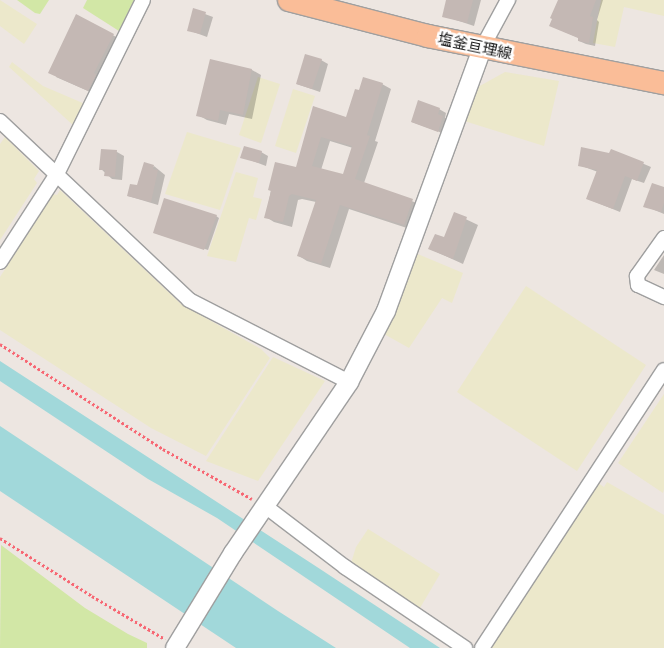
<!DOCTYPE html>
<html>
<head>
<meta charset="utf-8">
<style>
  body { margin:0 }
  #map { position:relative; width:664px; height:648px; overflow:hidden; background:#ede6e1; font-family:"Exo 2","Noto Sans JP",sans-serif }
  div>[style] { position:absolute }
  .farmland>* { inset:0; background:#ece8cb }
  .grass>* { inset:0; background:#d2e7a6 }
  .water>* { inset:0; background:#a1d8da }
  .shadow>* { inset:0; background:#0003 }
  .building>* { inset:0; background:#c4b8b4 }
  .path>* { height:2.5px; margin-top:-1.25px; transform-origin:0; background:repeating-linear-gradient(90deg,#f76773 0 2.5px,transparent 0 5px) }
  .roads { filter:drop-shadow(1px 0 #9f9f9f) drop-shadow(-1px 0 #9f9f9f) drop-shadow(0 1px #9f9f9f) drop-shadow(0 -1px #9f9f9f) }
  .minor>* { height:14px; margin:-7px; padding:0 7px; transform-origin:7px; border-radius:7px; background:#fff }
  .tertiary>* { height:18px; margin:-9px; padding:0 9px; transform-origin:9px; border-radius:9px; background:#fff }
  .primary>* { height:22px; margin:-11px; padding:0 11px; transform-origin:11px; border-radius:11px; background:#fabd98 }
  span { translate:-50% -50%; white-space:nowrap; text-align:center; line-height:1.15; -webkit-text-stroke:5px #fff; paint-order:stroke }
  .street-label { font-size:15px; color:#1b1b1b }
</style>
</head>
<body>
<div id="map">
  <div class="farmland">
    <div style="clip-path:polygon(0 0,37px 24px,24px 44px,0 26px)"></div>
    <div style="clip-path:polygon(601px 0,664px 0,664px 16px,624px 7px,615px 47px,593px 43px)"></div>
    <div style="clip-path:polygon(12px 62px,43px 86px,85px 104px,74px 126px,9px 67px)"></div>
    <div style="clip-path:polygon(505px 72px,559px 81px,544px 146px,461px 120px,469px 92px)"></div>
    <div style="clip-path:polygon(258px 77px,280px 84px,261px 143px,239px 135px)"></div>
    <div style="clip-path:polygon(293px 89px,315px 96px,296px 153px,275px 146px)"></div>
    <div style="clip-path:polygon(187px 132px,241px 148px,220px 210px,165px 194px)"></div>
    <div style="clip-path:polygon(5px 137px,39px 171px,34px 179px,37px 183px,0 240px,0 144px)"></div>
    <div style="clip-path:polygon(236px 172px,258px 178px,253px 197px,262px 199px,256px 220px,249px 218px,236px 262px,207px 256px)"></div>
    <div style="clip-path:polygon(60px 190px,181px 304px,261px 349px,270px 358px,206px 456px,151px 428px,0 330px,0 277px,53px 194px,57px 195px)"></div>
    <div style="clip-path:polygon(413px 252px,463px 273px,452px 303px,442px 298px,409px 348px,384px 334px)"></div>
    <div style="clip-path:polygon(526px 286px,646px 365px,577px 471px,457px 392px)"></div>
    <div style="clip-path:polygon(273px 357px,325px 381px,258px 481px,206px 461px)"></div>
    <div style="clip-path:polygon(664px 394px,664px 489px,663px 493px,618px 463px)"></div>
    <div style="clip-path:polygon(607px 482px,664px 515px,664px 648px,489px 648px,598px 483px,604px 487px)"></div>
    <div style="clip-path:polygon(368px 529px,440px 574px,420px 608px,351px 563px,356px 547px)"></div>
  </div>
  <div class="grass">
    <div style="clip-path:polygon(17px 0,49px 0,40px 14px,35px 13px)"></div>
    <div style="clip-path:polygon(87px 0,134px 0,119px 31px,83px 8px)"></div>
    <div style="clip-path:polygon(1px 545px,85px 608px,128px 634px,147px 643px,147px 648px,0 648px)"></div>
  </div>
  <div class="water">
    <div style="clip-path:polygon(0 361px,317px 567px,440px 648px,410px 648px,217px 518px,148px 479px,0 381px)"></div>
    <div style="clip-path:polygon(0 426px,278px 611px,336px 648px,236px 648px,0 491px)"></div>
  </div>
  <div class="shadow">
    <div style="clip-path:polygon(448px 0,481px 0,474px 26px,444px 16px)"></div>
    <div style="clip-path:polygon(566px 0,603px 0,597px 20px,599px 22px,595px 46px,586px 44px,579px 41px,579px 38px,551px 26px)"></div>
    <div style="clip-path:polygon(194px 10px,213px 17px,207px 37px,188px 30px)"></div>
    <div style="clip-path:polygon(77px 16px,120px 39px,95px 94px,56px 77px)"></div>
    <div style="clip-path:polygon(211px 60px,252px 70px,261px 75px,252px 119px,229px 114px,226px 125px,207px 120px,198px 115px)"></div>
    <div style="clip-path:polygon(321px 60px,328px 64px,320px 92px,297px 84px)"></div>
    <div style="clip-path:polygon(evenodd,382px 84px,391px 89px,375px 141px,378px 142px,364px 183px,422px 205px,413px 230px,349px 209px,330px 268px,307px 261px,299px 256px,316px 202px,302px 199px,298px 200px,292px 227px,274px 222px,266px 217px,276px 163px,297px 169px,314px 108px,347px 118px,360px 92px,382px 84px,330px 141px,353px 148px,344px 175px,321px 170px,330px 141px)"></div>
    <div style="clip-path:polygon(439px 109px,446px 113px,445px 118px,450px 121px,445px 134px,412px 122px)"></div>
    <div style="clip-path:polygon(102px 150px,117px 152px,124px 156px,122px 180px,112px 179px,101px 169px)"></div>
    <div style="clip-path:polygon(611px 150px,651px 167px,644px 183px,632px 179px,620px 212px,588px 199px,598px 172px,579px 165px,610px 154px)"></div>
    <div style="clip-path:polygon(261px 152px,268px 156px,266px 166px,242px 157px)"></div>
    <div style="clip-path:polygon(154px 166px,165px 175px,158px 205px,128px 196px)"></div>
    <div style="clip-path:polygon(664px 189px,664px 214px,645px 206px)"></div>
    <div style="clip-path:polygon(455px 214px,478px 225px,463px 264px,430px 249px,445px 239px)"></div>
    <div style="clip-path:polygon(216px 216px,219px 218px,208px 250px,158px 234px)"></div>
    <div style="clip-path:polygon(664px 255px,664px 274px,654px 270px)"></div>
  </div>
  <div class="building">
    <div style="clip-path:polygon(446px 0,473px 0,467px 23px,442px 17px)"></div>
    <div style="clip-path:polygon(558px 0,596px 0,590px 16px,593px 17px,589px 43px,578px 41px,578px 38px,549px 26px,552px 19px,550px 18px)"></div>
    <div style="clip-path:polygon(193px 8px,206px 12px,200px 34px,187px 31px)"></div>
    <div style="clip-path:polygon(76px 14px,114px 34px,94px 73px,96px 75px,88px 91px,48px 73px)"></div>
    <div style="clip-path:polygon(305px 54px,322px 59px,312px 89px,296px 84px)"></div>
    <div style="clip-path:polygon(210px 59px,252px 69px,243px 115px,220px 110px,218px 121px,196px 116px)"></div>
    <div style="clip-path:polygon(evenodd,363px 77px,383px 83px,367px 135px,370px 136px,355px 179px,413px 199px,404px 225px,340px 205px,321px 264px,297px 256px,316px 200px,292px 194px,289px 196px,283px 222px,264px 218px,271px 191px,268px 190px,275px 162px,296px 167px,313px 106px,346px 117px,355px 89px,359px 90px,363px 77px,321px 137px,352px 146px,343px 174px,312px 166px,321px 137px)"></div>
    <div style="clip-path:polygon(418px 100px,440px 108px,438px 114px,443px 116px,438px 132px,411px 122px)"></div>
    <div style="clip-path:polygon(244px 146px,262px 151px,259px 163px,240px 158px)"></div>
    <div style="clip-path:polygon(581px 147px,609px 153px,611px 149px,644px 162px,637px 181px,625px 176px,613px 209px,586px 199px,597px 170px,578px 166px)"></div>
    <div style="clip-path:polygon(101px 149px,117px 150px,115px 177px,104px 176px,105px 170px,99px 170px)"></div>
    <div style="clip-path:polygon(144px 162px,154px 165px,153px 169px,158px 170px,151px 202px,127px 196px,130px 184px,137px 185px)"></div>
    <div style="clip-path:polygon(652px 183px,664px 187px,664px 203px,661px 212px,643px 207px)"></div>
    <div style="clip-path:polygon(164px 198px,217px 215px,204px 250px,153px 233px)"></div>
    <div style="clip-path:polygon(454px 212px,467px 217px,453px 259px,428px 249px,435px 234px,444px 237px)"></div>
  </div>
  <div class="path">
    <div style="left:0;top:344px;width:194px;rotate:32.8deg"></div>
    <div style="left:163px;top:449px;width:102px;rotate:29.3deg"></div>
    <div style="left:0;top:538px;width:109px;rotate:32.2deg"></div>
    <div style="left:92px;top:596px;width:85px;rotate:30.5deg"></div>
  </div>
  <div class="roads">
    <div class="minor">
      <div style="left:482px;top:48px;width:55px;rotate:-61.6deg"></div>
      <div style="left:0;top:121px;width:260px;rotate:43.4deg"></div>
      <div style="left:189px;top:300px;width:180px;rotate:27.1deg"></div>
      <div style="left:664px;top:238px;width:47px;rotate:125.4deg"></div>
      <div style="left:637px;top:276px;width:9px;rotate:84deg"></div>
      <div style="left:638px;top:285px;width:29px;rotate:25deg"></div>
      <div style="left:0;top:262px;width:105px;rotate:-57.1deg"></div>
      <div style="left:57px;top:174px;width:194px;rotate:-63.7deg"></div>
      <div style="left:265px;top:506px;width:101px;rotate:37.3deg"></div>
      <div style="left:345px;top:567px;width:145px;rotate:34deg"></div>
      <div style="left:482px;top:648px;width:332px;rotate:-56.8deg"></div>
    </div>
    <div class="tertiary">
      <div style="left:175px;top:648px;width:111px;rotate:-58.6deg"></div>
      <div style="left:233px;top:553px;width:207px;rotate:-55.8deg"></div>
      <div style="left:349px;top:382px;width:80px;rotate:-62.5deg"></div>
      <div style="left:386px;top:311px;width:280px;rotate:-69.9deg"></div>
    </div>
    <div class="primary">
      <div style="left:289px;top:0;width:144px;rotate:14.5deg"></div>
      <div style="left:428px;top:36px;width:241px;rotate:11.3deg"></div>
    </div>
  </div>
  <div class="street-label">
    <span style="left:475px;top:46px;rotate:12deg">塩釜亘理線</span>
  </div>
</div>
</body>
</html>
